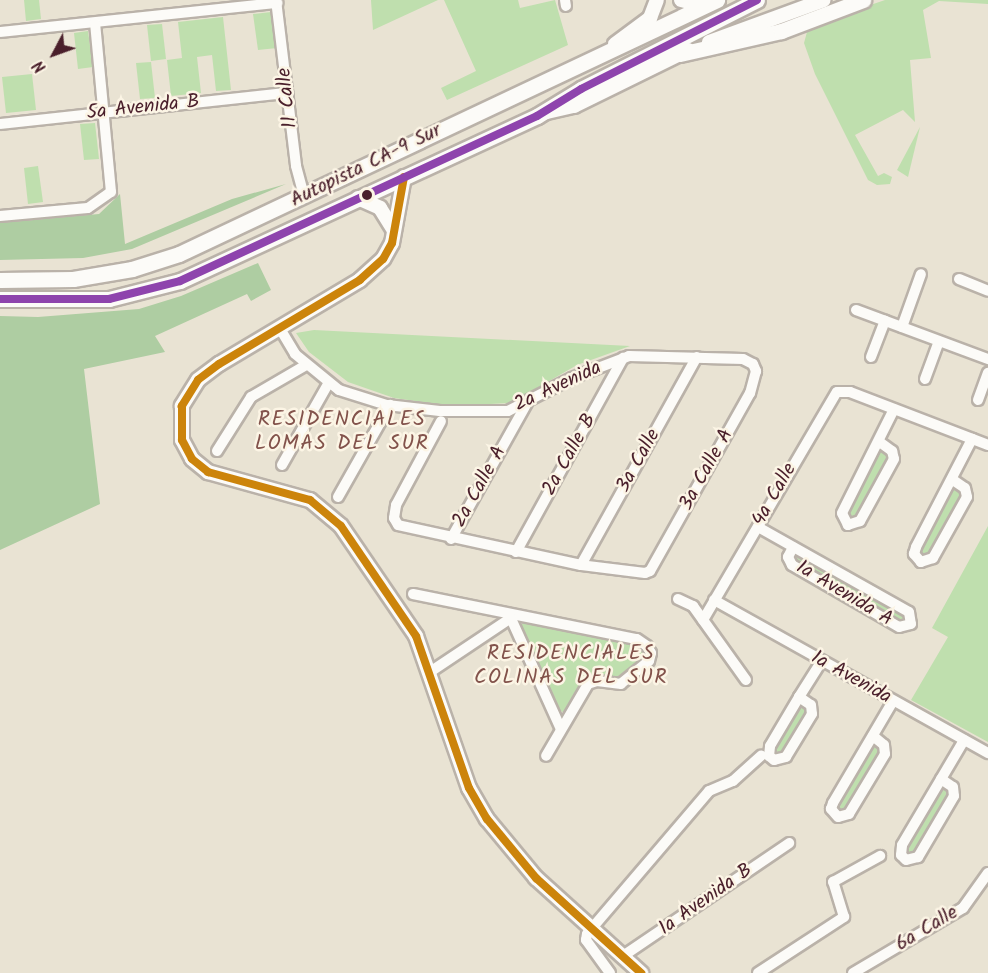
<!DOCTYPE html>
<html>
<head>
<meta charset="utf-8">
<style>
  body { margin:0 }
  #map { position:relative; width:988px; height:973px; overflow:hidden; background:#e9e3d3; font-family:Kalam,sans-serif }
  div>[style] { position:absolute }
  .green>* { inset:0; background:#bfdfae }
  .forest>* { inset:0; background:#aecda2 }
  .roads { filter:drop-shadow(2px 0 #bab2a9) drop-shadow(-2px 0 #bab2a9) drop-shadow(0 2px #bab2a9) drop-shadow(0 -2px #bab2a9) }
  .minor>* { height:10px; margin:-5px; padding:0 5px; transform-origin:5px; border-radius:5px; background:#fcfbf8 }
  .major>* { height:14px; margin:-7px; padding:0 7px; transform-origin:7px; border-radius:7px; background:#fcfbf8 }
  .highway>* { height:15px; margin:-7.5px; padding:0 7.5px; transform-origin:7.5px; border-radius:7.5px; background:#fcfbf8 }
  .bus-1>* { height:8px; margin:-4px; padding:0 4px; transform-origin:4px; border-radius:4px; background:#cc840b }
  .bus-2>* { height:8px; margin:-4px; padding:0 4px; transform-origin:4px; border-radius:4px; background:#8e44ad }
  .dots>* { width:16px; height:16px; translate:-50% -50%; box-sizing:border-box; border:3px solid #fcf5e5; border-radius:50% }
  span { translate:-50% -50%; white-space:nowrap; text-align:center; line-height:1.15; -webkit-text-stroke:5px #fcf5e5; paint-order:stroke }
  .street-label { font-size:20px; color:#4a1f2b }
  .neighbourhood-label { font-size:21px; color:#82524b; letter-spacing:1.5px }
  .north { position:absolute; left:24px; top:24px; width:60px; height:60px; -webkit-text-stroke:4px #fcf5e5; paint-order:stroke; rotate:229deg; font-size:16px; font-weight:700; line-height:24px; text-align:center; color:#4a1f2b }
  .north::after { content:''; display:block; margin:auto; width:21px; height:27px; background:#4a1f2b; clip-path:polygon(50% 0,100% 100%,50% 72%,0 100%) }
</style>
</head>
<body>
<div id="map">
  <div class="green">
    <div style="clip-path:polygon(24px 0,39px 0,41px 19px,26px 21px)"></div>
    <div style="clip-path:polygon(371px 0,438px 0,373px 30px)"></div>
    <div style="clip-path:polygon(444px 0,518px 0,520px 8px,555px 0,568px 45px,447px 100px,441px 88px,476px 71px)"></div>
    <div style="clip-path:polygon(885px 0,988px 0,988px 4px,939px 1px,923px 10px,931px 58px,910px 60px,915px 122px,903px 110px,855px 135px,878px 176px,884px 173px,892px 177px,890px 184px,877px 185px,868px 180px,815px 74px,804px 43px,807px 32px,815px 24px)"></div>
    <div style="clip-path:polygon(271px 12px,277px 48px,258px 50px,253px 14px)"></div>
    <div style="clip-path:polygon(223px 17px,231px 90px,216px 91px,212px 55px,197px 57px,201px 93px,171px 96px,167px 60px,182px 58px,178px 22px)"></div>
    <div style="clip-path:polygon(162px 24px,166px 59px,151px 61px,147px 25px)"></div>
    <div style="clip-path:polygon(88px 31px,93px 67px,78px 69px,74px 33px)"></div>
    <div style="clip-path:polygon(151px 62px,155px 98px,140px 99px,136px 63px)"></div>
    <div style="clip-path:polygon(32px 74px,36px 110px,6px 113px,2px 77px)"></div>
    <div style="clip-path:polygon(95px 123px,99px 159px,84px 160px,80px 124px)"></div>
    <div style="clip-path:polygon(920px 127px,908px 177px,897px 170px)"></div>
    <div style="clip-path:polygon(38px 166px,43px 202px,28px 204px,24px 168px)"></div>
    <div style="clip-path:polygon(314px 330px,630px 346px,577px 365px,511px 403px,451px 406px,394px 398px,348px 382px,309px 352px,296px 333px)"></div>
    <div style="clip-path:polygon(881px 443px,892px 451px,858px 523px,842px 513px)"></div>
    <div style="clip-path:polygon(953px 480px,967px 491px,928px 562px,915px 550px)"></div>
    <div style="clip-path:polygon(988px 526px,988px 742px,911px 700px,948px 637px,932px 628px)"></div>
    <div style="clip-path:polygon(793px 547px,910px 613px,909px 626px,792px 565px)"></div>
    <div style="clip-path:polygon(524px 621px,637px 645px,645px 650px,646px 657px,619px 679px,587px 678px,565px 713px,556px 709px,520px 626px)"></div>
    <div style="clip-path:polygon(799px 697px,811px 705px,781px 761px,768px 749px)"></div>
    <div style="clip-path:polygon(873px 736px,884px 745px,847px 816px,832px 806px)"></div>
    <div style="clip-path:polygon(941px 779px,953px 787px,913px 861px,901px 849px)"></div>
  </div>
  <div class="forest">
    <div style="clip-path:polygon(286px 184px,132px 249px,83px 258px,0 260px,0 223px,99px 214px,120px 194px,125px 244px,232px 199px)"></div>
    <div style="clip-path:polygon(258px 263px,271px 290px,251px 301px,247px 294px,155px 336px,165px 352px,84px 369px,100px 504px,0 550px,0 316px,38px 317px,139px 309px,181px 296px)"></div>
  </div>
  <div class="roads">
    <div class="minor">
      <div style="left:276px;top:0;width:167px;rotate:83.1deg"></div>
      <div style="left:296px;top:166px;width:31px;rotate:75deg"></div>
      <div style="left:565px;top:0;width:6px;rotate:81deg"></div>
      <div style="left:0;top:32px;width:279px;rotate:-6deg"></div>
      <div style="left:0;top:124px;width:289px;rotate:-6.2deg"></div>
      <div style="left:0;top:216px;width:88px;rotate:-5.2deg"></div>
      <div style="left:88px;top:208px;width:28px;rotate:-35deg"></div>
      <div style="left:111px;top:192px;width:170px;rotate:-95.4deg"></div>
      <div style="left:959px;top:279px;width:31px;rotate:22deg"></div>
      <div style="left:856px;top:310px;width:141px;rotate:20.4deg"></div>
      <div style="left:279px;top:327px;width:31px;rotate:59deg"></div>
      <div style="left:295px;top:354px;width:57px;rotate:39.3deg"></div>
      <div style="left:339px;top:390px;width:50px;rotate:17.4deg"></div>
      <div style="left:387px;top:405px;width:53px;rotate:6.5deg"></div>
      <div style="left:440px;top:411px;width:68px"></div>
      <div style="left:508px;top:411px;width:72px;rotate:-27.3deg"></div>
      <div style="left:572px;top:378px;width:61px;rotate:-21.1deg"></div>
      <div style="left:629px;top:356px;width:114px;rotate:1.5deg"></div>
      <div style="left:743px;top:359px;width:11px;rotate:27deg"></div>
      <div style="left:753px;top:364px;width:8px;rotate:67deg"></div>
      <div style="left:756px;top:371px;width:23px;rotate:105deg"></div>
      <div style="left:750px;top:393px;width:204px;rotate:119.3deg"></div>
      <div style="left:650px;top:571px;width:5px;rotate:158deg"></div>
      <div style="left:645px;top:573px;width:64px;rotate:-172.9deg"></div>
      <div style="left:581px;top:565px;width:187px;rotate:-167.7deg"></div>
      <div style="left:398px;top:525px;width:8px;rotate:-120deg"></div>
      <div style="left:394px;top:518px;width:13px;rotate:-81deg"></div>
      <div style="left:396px;top:505px;width:95px;rotate:-61.8deg"></div>
      <div style="left:902px;top:327px;width:56px;rotate:-70.3deg"></div>
      <div style="left:871px;top:357px;width:39px;rotate:-69deg"></div>
      <div style="left:925px;top:379px;width:40px;rotate:-69.8deg"></div>
      <div style="left:978px;top:400px;width:29px;rotate:-70deg"></div>
      <div style="left:881px;top:443px;width:14px;rotate:36deg"></div>
      <div style="left:892px;top:451px;width:8px;rotate:76deg"></div>
      <div style="left:894px;top:459px;width:71px;rotate:118.7deg"></div>
      <div style="left:860px;top:521px;width:13px;rotate:162deg"></div>
      <div style="left:848px;top:525px;width:13px;rotate:-117deg"></div>
      <div style="left:842px;top:513px;width:116px;rotate:-63.4deg"></div>
      <div style="left:217px;top:451px;width:64px;rotate:-57.8deg"></div>
      <div style="left:251px;top:397px;width:64px;rotate:-30.2deg"></div>
      <div style="left:282px;top:465px;width:93px;rotate:-60.4deg"></div>
      <div style="left:953px;top:480px;width:14px;rotate:34deg"></div>
      <div style="left:965px;top:488px;width:9px;rotate:77deg"></div>
      <div style="left:967px;top:497px;width:70px;rotate:119.1deg"></div>
      <div style="left:933px;top:558px;width:13px;rotate:162deg"></div>
      <div style="left:921px;top:562px;width:11px;rotate:-131deg"></div>
      <div style="left:914px;top:554px;width:7px;rotate:-74deg"></div>
      <div style="left:916px;top:547px;width:122px;rotate:-62.6deg"></div>
      <div style="left:338px;top:497px;width:106px;rotate:-60.5deg"></div>
      <div style="left:758px;top:527px;width:173px;rotate:29.4deg"></div>
      <div style="left:909px;top:612px;width:12px;rotate:81deg"></div>
      <div style="left:911px;top:624px;width:12px;rotate:166deg"></div>
      <div style="left:899px;top:627px;width:124px;rotate:-149.9deg"></div>
      <div style="left:792px;top:565px;width:9px;rotate:-117deg"></div>
      <div style="left:788px;top:557px;width:11px;rotate:-63deg"></div>
      <div style="left:451px;top:539px;width:156px;rotate:-60.8deg"></div>
      <div style="left:516px;top:552px;width:222px;rotate:-61.1deg"></div>
      <div style="left:581px;top:565px;width:238px;rotate:-60.9deg"></div>
      <div style="left:413px;top:594px;width:228px;rotate:11.4deg"></div>
      <div style="left:637px;top:639px;width:12px;rotate:35deg"></div>
      <div style="left:647px;top:646px;width:8px;rotate:60deg"></div>
      <div style="left:651px;top:653px;width:8px;rotate:104deg"></div>
      <div style="left:649px;top:661px;width:36px;rotate:141deg"></div>
      <div style="left:621px;top:684px;width:24px;rotate:-173deg"></div>
      <div style="left:597px;top:681px;width:9px;rotate:162deg"></div>
      <div style="left:588px;top:684px;width:83px;rotate:120.3deg"></div>
      <div style="left:678px;top:599px;width:17px;rotate:25deg"></div>
      <div style="left:693px;top:606px;width:91px;rotate:54.4deg"></div>
      <div style="left:714px;top:600px;width:314px;rotate:29.2deg"></div>
      <div style="left:509px;top:614px;width:126px;rotate:65.7deg"></div>
      <div style="left:703px;top:620px;width:264px;rotate:-59.6deg"></div>
      <div style="left:837px;top:392px;width:13px"></div>
      <div style="left:850px;top:392px;width:148px;rotate:21deg"></div>
      <div style="left:430px;top:672px;width:97px;rotate:-33.7deg"></div>
      <div style="left:799px;top:697px;width:14px;rotate:34deg"></div>
      <div style="left:811px;top:705px;width:9px;rotate:84deg"></div>
      <div style="left:812px;top:714px;width:50px;rotate:121.2deg"></div>
      <div style="left:786px;top:757px;width:12px;rotate:166deg"></div>
      <div style="left:774px;top:760px;width:6px;rotate:-141deg"></div>
      <div style="left:769px;top:756px;width:10px;rotate:-84deg"></div>
      <div style="left:770px;top:746px;width:57px;rotate:-59.4deg"></div>
      <div style="left:799px;top:697px;width:41px;rotate:-57.8deg"></div>
      <div style="left:873px;top:736px;width:14px;rotate:39deg"></div>
      <div style="left:884px;top:745px;width:9px;rotate:84deg"></div>
      <div style="left:885px;top:754px;width:70px;rotate:121deg"></div>
      <div style="left:849px;top:814px;width:11px;rotate:165deg"></div>
      <div style="left:838px;top:817px;width:11px;rotate:-131deg"></div>
      <div style="left:831px;top:809px;width:6px;rotate:-72deg"></div>
      <div style="left:833px;top:803px;width:118px;rotate:-59.5deg"></div>
      <div style="left:941px;top:779px;width:14px;rotate:34deg"></div>
      <div style="left:953px;top:787px;width:9px;rotate:84deg"></div>
      <div style="left:954px;top:796px;width:71px;rotate:120.5deg"></div>
      <div style="left:918px;top:857px;width:12px;rotate:166deg"></div>
      <div style="left:906px;top:860px;width:7px;rotate:-135deg"></div>
      <div style="left:901px;top:855px;width:10px;rotate:-84deg"></div>
      <div style="left:902px;top:845px;width:122px;rotate:-59.4deg"></div>
      <div style="left:623px;top:956px;width:201px;rotate:-34.2deg"></div>
      <div style="left:610px;top:973px;width:41px;rotate:-126deg"></div>
      <div style="left:586px;top:940px;width:6px;rotate:-81deg"></div>
      <div style="left:587px;top:934px;width:188px;rotate:-49.5deg"></div>
      <div style="left:709px;top:791px;width:26px;rotate:-23deg"></div>
      <div style="left:733px;top:781px;width:38px;rotate:-42deg"></div>
      <div style="left:758px;top:973px;width:103px;rotate:-33.1deg"></div>
      <div style="left:844px;top:917px;width:37px;rotate:-107deg"></div>
      <div style="left:833px;top:882px;width:54px;rotate:-29deg"></div>
      <div style="left:853px;top:973px;width:128px;rotate:-30.6deg"></div>
      <div style="left:963px;top:908px;width:43px;rotate:-54.5deg"></div>
    </div>
    <div class="major">
      <div style="left:681px;top:0;width:12px;rotate:14deg"></div>
      <div style="left:693px;top:3px;width:10px;rotate:-17deg"></div>
      <div style="left:709px;top:42px;width:122px;rotate:-20.1deg"></div>
      <div style="left:615px;top:44px;width:44px;rotate:-36.6deg"></div>
      <div style="left:650px;top:18px;width:19px;rotate:-69deg"></div>
      <div style="left:547px;top:112px;width:28px;rotate:-13deg"></div>
      <div style="left:574px;top:106px;width:127px;rotate:-26.2deg"></div>
      <div style="left:404px;top:177px;width:67px;rotate:100.3deg"></div>
      <div style="left:392px;top:243px;width:18px;rotate:119deg"></div>
      <div style="left:383px;top:259px;width:31px;rotate:138deg"></div>
      <div style="left:360px;top:280px;width:164px;rotate:149.2deg"></div>
      <div style="left:219px;top:364px;width:26px;rotate:143deg"></div>
      <div style="left:198px;top:380px;width:31px;rotate:122deg"></div>
      <div style="left:182px;top:406px;width:34px;rotate:90deg"></div>
      <div style="left:182px;top:440px;width:21px;rotate:62deg"></div>
      <div style="left:192px;top:459px;width:21px;rotate:39deg"></div>
      <div style="left:208px;top:472px;width:106px;rotate:15.4deg"></div>
      <div style="left:310px;top:500px;width:40px;rotate:40deg"></div>
      <div style="left:341px;top:526px;width:133px;rotate:55.7deg"></div>
      <div style="left:416px;top:636px;width:161px;rotate:70.8deg"></div>
      <div style="left:469px;top:788px;width:36px;rotate:60deg"></div>
      <div style="left:487px;top:819px;width:77px;rotate:50.3deg"></div>
      <div style="left:536px;top:878px;width:142px;rotate:42.1deg"></div>
      <div style="left:358px;top:198px;width:24px;rotate:24deg"></div>
      <div style="left:380px;top:208px;width:25px;rotate:58deg"></div>
    </div>
    <div class="highway">
      <div style="left:680px;top:54px;width:104px;rotate:-12.8deg"></div>
      <div style="left:781px;top:31px;width:88px;rotate:-20.7deg"></div>
      <div style="left:0;top:280px;width:73px;rotate:-0.8deg"></div>
      <div style="left:73px;top:279px;width:60px;rotate:-9.6deg"></div>
      <div style="left:132px;top:269px;width:49px;rotate:-17.7deg"></div>
      <div style="left:179px;top:254px;width:595px;rotate:-25.27deg"></div>
      <div style="left:0;top:299px;width:109px"></div>
      <div style="left:109px;top:299px;width:73px;rotate:-14.2deg"></div>
      <div style="left:180px;top:281px;width:393px;rotate:-24.8deg"></div>
      <div style="left:537px;top:116px;width:52px;rotate:-31.5deg"></div>
      <div style="left:581px;top:89px;width:197px;rotate:-26.8deg"></div>
    </div>
  </div>
  <div class="bus-1">
    <div style="left:404px;top:177px;width:67px;rotate:100.3deg"></div>
    <div style="left:392px;top:243px;width:18px;rotate:119deg"></div>
    <div style="left:383px;top:259px;width:31px;rotate:138deg"></div>
    <div style="left:360px;top:280px;width:164px;rotate:149.2deg"></div>
    <div style="left:219px;top:364px;width:26px;rotate:143deg"></div>
    <div style="left:198px;top:380px;width:31px;rotate:122deg"></div>
    <div style="left:182px;top:406px;width:34px;rotate:90deg"></div>
    <div style="left:182px;top:440px;width:21px;rotate:62deg"></div>
    <div style="left:192px;top:459px;width:21px;rotate:39deg"></div>
    <div style="left:208px;top:472px;width:106px;rotate:15.4deg"></div>
    <div style="left:310px;top:500px;width:40px;rotate:40deg"></div>
    <div style="left:341px;top:526px;width:133px;rotate:55.7deg"></div>
    <div style="left:416px;top:636px;width:161px;rotate:70.8deg"></div>
    <div style="left:469px;top:788px;width:36px;rotate:60deg"></div>
    <div style="left:487px;top:819px;width:77px;rotate:50.3deg"></div>
    <div style="left:536px;top:878px;width:142px;rotate:42.1deg"></div>
  </div>
  <div class="bus-2">
    <div style="left:0;top:299px;width:109px"></div>
    <div style="left:109px;top:299px;width:73px;rotate:-14.2deg"></div>
    <div style="left:180px;top:281px;width:393px;rotate:-24.8deg"></div>
    <div style="left:537px;top:116px;width:52px;rotate:-31.5deg"></div>
    <div style="left:581px;top:89px;width:197px;rotate:-26.8deg"></div>
  </div>
  <div class="dots">
    <div style="left:367px;top:195px;background:#4a1f2b"></div>
  </div>
  <div class="street-label">
    <span style="left:288px;top:98px;rotate:-96deg">11 Calle</span>
    <span style="left:143px;top:108px;rotate:-6deg">5a Avenida B</span>
    <span style="left:366px;top:166px;rotate:-26deg">Autopista CA-9 Sur</span>
    <span style="left:558px;top:387px;rotate:-25deg">2a Avenida</span>
    <span style="left:570px;top:455px;rotate:-61deg">2a Calle B</span>
    <span style="left:639px;top:461px;rotate:-61deg">3a Calle</span>
    <span style="left:707px;top:470px;rotate:-61deg">3a Calle A</span>
    <span style="left:480px;top:487px;rotate:-61deg">2a Calle A</span>
    <span style="left:775px;top:495px;rotate:-60deg">4a Calle</span>
    <span style="left:844px;top:594px;rotate:31deg">1a Avenida A</span>
    <span style="left:851px;top:678px;rotate:29deg">1a Avenida</span>
    <span style="left:706px;top:900px;rotate:-35deg">1a Avenida B</span>
    <span style="left:927px;top:929px;rotate:-31deg">6a Calle</span>
  </div>
  <div class="neighbourhood-label">
    <span style="left:342px;top:432px">RESIDENCIALES<br>LOMAS DEL SUR</span>
    <span style="left:571px;top:666px">RESIDENCIALES<br>COLINAS DEL SUR</span>
  </div>
  <div class="north">N</div>
</div>
</body>
</html>
